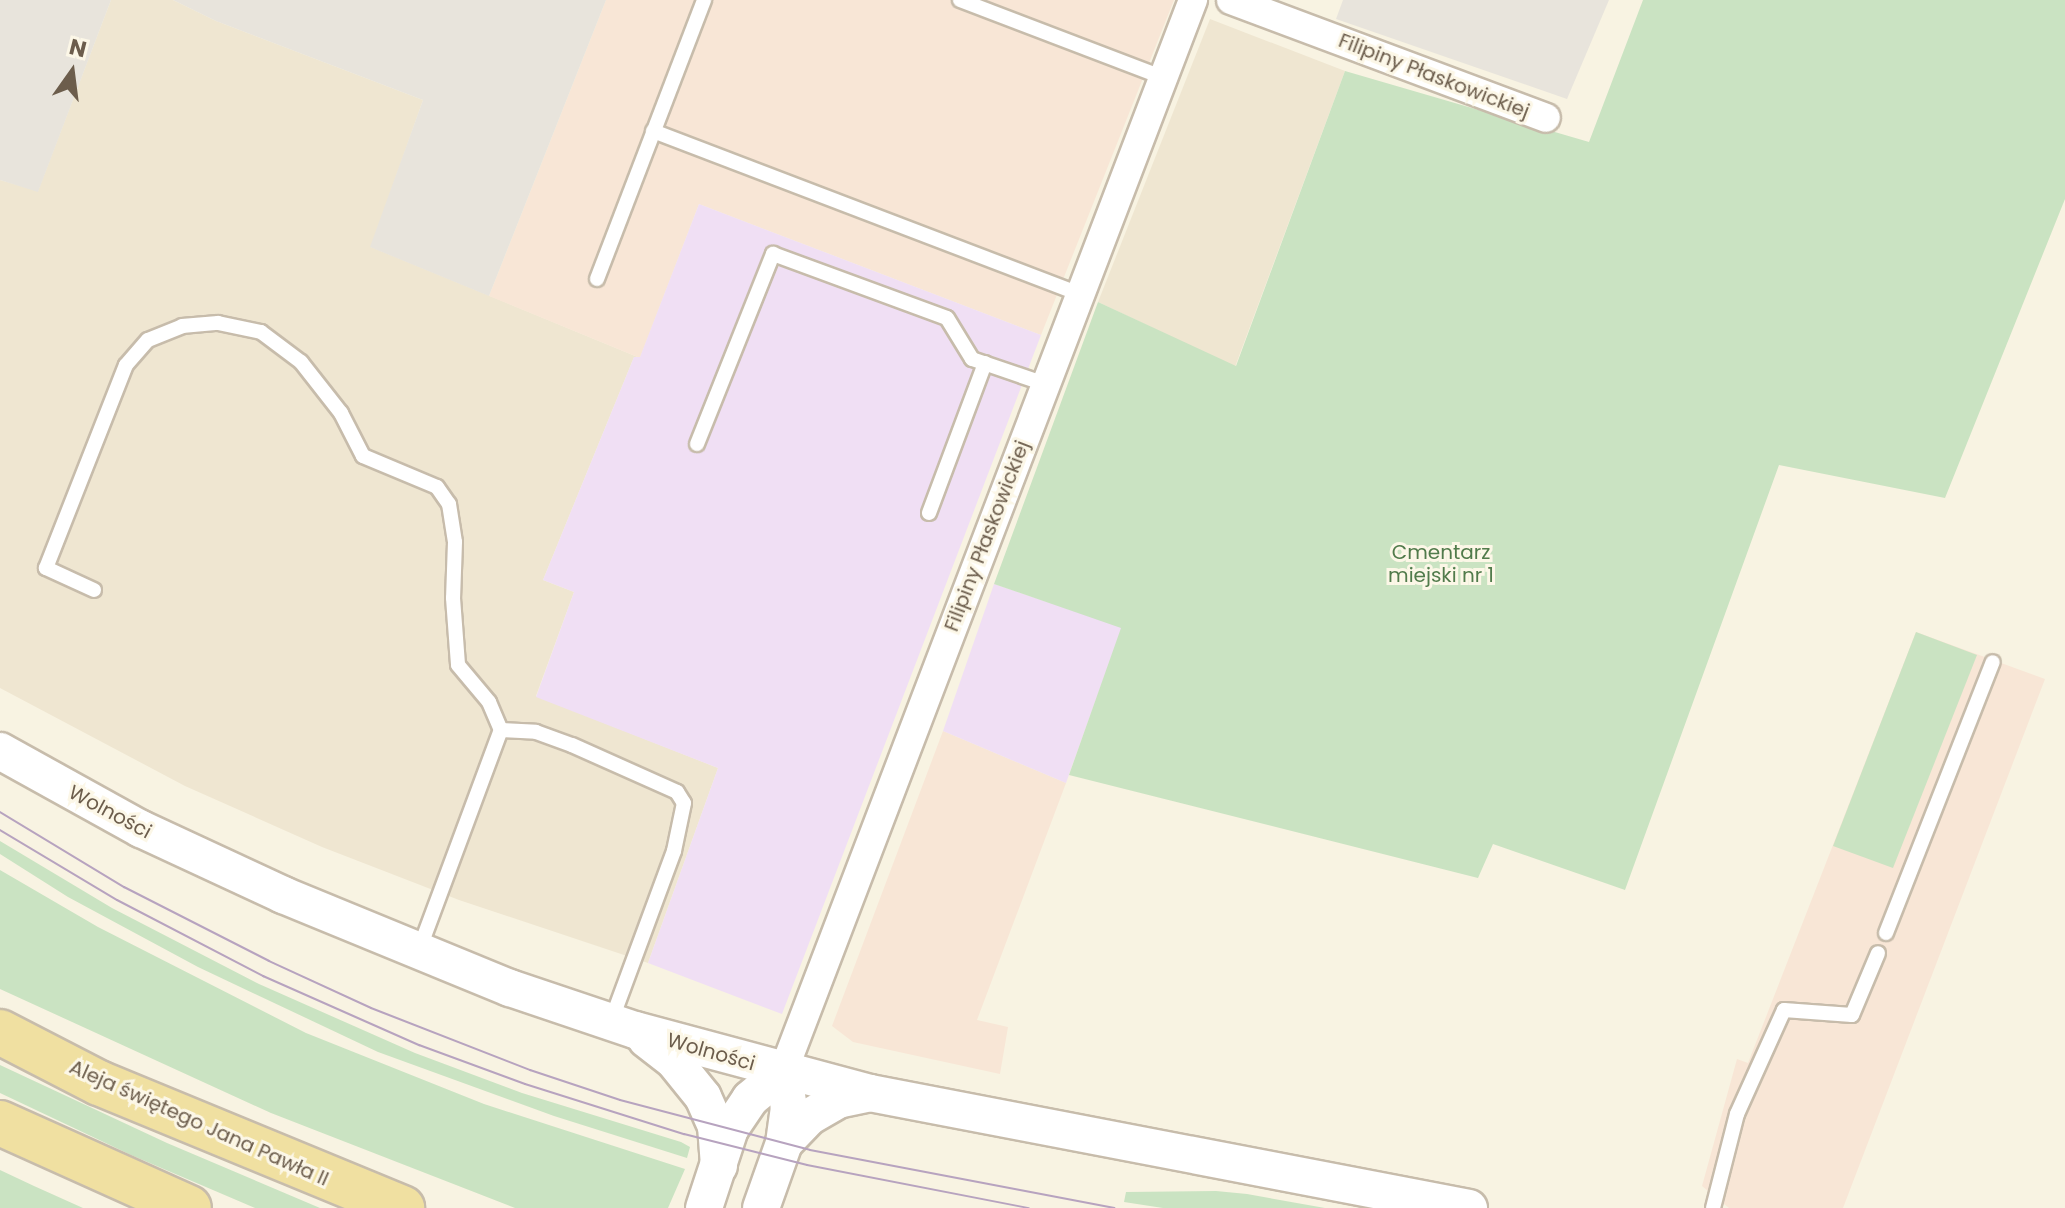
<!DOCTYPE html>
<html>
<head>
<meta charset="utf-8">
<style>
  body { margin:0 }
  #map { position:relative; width:2065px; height:1208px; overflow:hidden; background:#f8f3e2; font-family:Poppins,sans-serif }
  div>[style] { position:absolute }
  .residential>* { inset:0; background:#efe6d1 }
  .commercial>* { inset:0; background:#f8e6d6 }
  .industrial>* { inset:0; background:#e8e4dc }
  .education>* { inset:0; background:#f0dff4 }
  .green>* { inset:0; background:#cae3c2 }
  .roads { filter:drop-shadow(2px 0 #c7bcab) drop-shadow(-2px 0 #c7bcab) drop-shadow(0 2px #c7bcab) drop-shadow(0 -2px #c7bcab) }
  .service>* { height:14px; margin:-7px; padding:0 7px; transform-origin:7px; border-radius:7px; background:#fff }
  .minor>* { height:28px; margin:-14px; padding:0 14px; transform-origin:14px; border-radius:14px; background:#fff }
  .tertiary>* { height:36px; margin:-18px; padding:0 18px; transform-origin:18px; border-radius:18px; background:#fff }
  .primary>* { height:44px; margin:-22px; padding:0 22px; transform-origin:22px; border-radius:22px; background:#f0e0a1 }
  .tram>* { height:2px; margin:-1px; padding:0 1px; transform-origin:1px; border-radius:1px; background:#b7a3bf }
  span { translate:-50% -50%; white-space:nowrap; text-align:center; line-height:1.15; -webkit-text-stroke:6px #fcf7e7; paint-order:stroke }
  .street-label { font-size:20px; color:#6c5d4c }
  .park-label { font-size:20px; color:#517b4b }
  .north { position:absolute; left:32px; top:32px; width:80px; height:80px; -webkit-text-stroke:6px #fcf7e7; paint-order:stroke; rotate:14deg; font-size:22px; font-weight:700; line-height:32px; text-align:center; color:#6c5d4c }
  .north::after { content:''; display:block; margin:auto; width:28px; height:36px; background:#6c5d4c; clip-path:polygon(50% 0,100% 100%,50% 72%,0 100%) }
</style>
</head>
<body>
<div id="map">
  <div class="residential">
    <div style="clip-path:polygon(111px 0,173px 0,216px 21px,423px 100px,371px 247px,640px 358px,634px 357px,543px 580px,574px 592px,536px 696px,718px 768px,648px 963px,459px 900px,322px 847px,185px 786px,0 688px,0 180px,38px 191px)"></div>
    <div style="clip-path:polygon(1210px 19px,1345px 71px,1235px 367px,1098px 302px)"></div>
  </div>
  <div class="commercial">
    <div style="clip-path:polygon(606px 0,1174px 0,1041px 335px,699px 204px,640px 358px,489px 296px)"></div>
    <div style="clip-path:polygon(1916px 632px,2045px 679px,1843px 1208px,1729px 1208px,1702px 1186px,1737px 1059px,1748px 1063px)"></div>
    <div style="clip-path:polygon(943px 731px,1066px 783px,977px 1020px,1008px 1027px,1000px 1074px,853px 1042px,832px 1026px)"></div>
  </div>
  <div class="industrial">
    <div style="clip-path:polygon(0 0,111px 0,38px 192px,0 180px)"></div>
    <div style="clip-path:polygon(173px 0,606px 0,489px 296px,370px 247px,423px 100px,216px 21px)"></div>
    <div style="clip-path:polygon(1343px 0,1609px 0,1567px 99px,1336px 19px)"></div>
  </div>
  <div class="education">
    <div style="clip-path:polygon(699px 204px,1041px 335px,782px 1014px,648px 963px,718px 768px,536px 697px,574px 592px,543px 580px,634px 357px,640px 357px)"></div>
    <div style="clip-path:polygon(994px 584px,1122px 627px,1066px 783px,943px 731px)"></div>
  </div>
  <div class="green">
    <div style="clip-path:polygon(1643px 0,2065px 0,2065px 199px,1945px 498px,1779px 465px,1625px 890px,1493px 844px,1478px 878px,1069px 775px,1121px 628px,994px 584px,1098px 302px,1236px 366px,1345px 71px,1589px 142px)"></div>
    <div style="clip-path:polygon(1916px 632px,1977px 655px,1893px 868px,1833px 846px)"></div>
    <div style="clip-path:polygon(0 841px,112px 908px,259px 984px,415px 1053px,522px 1093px,681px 1142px,690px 1147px,687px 1158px,554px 1116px,378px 1052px,198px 967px,68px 897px,0 854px)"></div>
    <div style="clip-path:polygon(0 870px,98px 927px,306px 1033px,484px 1104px,685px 1169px,668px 1208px,515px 1208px,271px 1113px,0 989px)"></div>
    <div style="clip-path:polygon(0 1065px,167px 1143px,320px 1208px,255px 1208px,131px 1155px,0 1093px)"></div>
    <div style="clip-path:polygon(0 1170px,34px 1186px,83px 1208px,0 1208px)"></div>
    <div style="clip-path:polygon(1216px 1191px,1247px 1194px,1325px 1208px,1163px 1208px,1124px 1202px,1126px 1192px)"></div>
  </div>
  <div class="roads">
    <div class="service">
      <div style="left:960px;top:0;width:216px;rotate:20.9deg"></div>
      <div style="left:653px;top:131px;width:456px;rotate:20.9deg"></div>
      <div style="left:597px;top:279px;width:299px;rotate:-69deg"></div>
      <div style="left:697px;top:444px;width:205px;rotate:-68.2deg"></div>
      <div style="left:773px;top:254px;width:185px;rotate:20.2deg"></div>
      <div style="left:947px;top:318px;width:48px;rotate:58.6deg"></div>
      <div style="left:972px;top:359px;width:77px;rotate:18.9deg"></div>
      <div style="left:929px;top:513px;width:160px;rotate:-69.5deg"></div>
      <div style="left:94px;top:590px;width:53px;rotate:-155.4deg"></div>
      <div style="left:46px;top:568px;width:218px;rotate:-68.5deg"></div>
      <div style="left:126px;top:365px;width:33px;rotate:-49deg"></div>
      <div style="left:148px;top:340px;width:37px;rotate:-22deg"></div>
      <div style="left:182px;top:326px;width:36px;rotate:-5deg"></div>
      <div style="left:218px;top:323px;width:44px;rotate:11.8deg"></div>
      <div style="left:261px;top:332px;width:50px;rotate:36.9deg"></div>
      <div style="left:301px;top:362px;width:65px;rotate:51.9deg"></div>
      <div style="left:341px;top:413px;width:48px;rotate:62.9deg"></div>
      <div style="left:363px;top:456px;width:80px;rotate:22.7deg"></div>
      <div style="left:437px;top:487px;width:21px;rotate:55deg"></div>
      <div style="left:449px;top:504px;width:38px;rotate:81deg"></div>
      <div style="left:455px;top:542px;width:56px;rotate:92deg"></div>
      <div style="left:453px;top:598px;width:67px;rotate:85.7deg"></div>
      <div style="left:458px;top:665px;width:48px;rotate:50deg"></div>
      <div style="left:489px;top:702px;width:30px;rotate:67deg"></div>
      <div style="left:1886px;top:933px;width:291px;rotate:-68.5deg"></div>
      <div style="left:419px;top:950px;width:235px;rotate:-69.6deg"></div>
      <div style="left:501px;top:730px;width:35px;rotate:3deg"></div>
      <div style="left:536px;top:732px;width:38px;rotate:20deg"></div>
      <div style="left:572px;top:745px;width:115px;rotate:24.1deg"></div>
      <div style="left:677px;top:792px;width:13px;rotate:58deg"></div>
      <div style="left:684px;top:803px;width:49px;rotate:101.8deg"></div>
      <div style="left:674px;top:851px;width:181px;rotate:110.3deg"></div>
      <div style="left:1713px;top:1208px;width:97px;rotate:-75.7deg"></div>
      <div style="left:1737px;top:1114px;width:114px;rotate:-65.7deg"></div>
      <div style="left:1784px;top:1010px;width:68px;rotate:4.2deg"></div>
      <div style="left:1852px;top:1015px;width:67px;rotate:-67.2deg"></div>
    </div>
    <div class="minor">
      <div style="left:1231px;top:0;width:336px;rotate:20.5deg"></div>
      <div style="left:783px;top:1072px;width:1148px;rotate:-69.07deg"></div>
    </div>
    <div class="tertiary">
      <div style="left:0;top:751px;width:161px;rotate:29deg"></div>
      <div style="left:141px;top:829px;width:157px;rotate:24.9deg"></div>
      <div style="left:283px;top:895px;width:245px;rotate:22.3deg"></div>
      <div style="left:510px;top:988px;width:132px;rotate:18.6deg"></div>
      <div style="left:635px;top:1030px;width:243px;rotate:15deg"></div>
      <div style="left:870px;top:1093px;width:610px;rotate:10.87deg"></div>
      <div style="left:646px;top:1039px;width:36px;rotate:38deg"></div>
      <div style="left:674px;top:1061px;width:46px;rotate:51.1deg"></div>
      <div style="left:703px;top:1097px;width:32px;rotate:66deg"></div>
      <div style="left:716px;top:1126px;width:40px;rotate:85.7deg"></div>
      <div style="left:784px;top:1143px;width:36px;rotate:-46deg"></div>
      <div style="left:809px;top:1117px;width:34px;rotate:-30deg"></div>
      <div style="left:838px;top:1100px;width:33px;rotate:-12deg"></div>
      <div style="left:704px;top:1208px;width:83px;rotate:-71.8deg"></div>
      <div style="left:730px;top:1129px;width:36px;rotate:-56deg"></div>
      <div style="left:750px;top:1099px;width:43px;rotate:-39.3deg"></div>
      <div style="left:761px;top:1208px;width:69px;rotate:-70.5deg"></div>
      <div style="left:784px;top:1143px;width:35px;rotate:-82deg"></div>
      <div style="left:789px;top:1108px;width:36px;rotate:-99deg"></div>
    </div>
    <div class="primary">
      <div style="left:0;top:1032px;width:111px;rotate:27.3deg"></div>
      <div style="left:99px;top:1083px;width:328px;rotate:22.4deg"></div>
      <div style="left:0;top:1123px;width:207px;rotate:24.2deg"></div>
    </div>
  </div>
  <div class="tram">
    <div style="left:0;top:812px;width:145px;rotate:31.2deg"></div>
    <div style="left:124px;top:887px;width:163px;rotate:27deg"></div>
    <div style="left:269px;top:961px;width:112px;rotate:24.7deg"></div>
    <div style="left:371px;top:1008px;width:171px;rotate:21.3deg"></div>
    <div style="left:530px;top:1070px;width:95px;rotate:18.4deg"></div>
    <div style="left:620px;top:1100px;width:196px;rotate:14.7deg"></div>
    <div style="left:810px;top:1150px;width:310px;rotate:10.8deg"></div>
    <div style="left:0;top:830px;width:136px;rotate:30.9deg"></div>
    <div style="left:117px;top:900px;width:165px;rotate:27.5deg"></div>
    <div style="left:263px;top:976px;width:171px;rotate:23.9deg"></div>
    <div style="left:419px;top:1045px;width:113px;rotate:20.2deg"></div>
    <div style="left:525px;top:1084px;width:167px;rotate:17.5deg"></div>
    <div style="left:684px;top:1134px;width:127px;rotate:14.1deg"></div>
    <div style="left:807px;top:1165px;width:226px;rotate:11deg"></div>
  </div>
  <div class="street-label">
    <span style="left:1434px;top:76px;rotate:21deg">Filipiny Płaskowickiej</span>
    <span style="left:987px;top:536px;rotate:-69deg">Filipiny Płaskowickiej</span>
    <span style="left:110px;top:812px;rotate:28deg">Wolności</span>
    <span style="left:711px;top:1052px;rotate:16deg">Wolności</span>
    <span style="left:199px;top:1123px;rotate:24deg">Aleja świętego Jana Pawła II</span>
  </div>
  <div class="park-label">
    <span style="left:1441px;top:564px">Cmentarz<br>miejski nr 1</span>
  </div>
  <div class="north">N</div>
</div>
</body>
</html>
